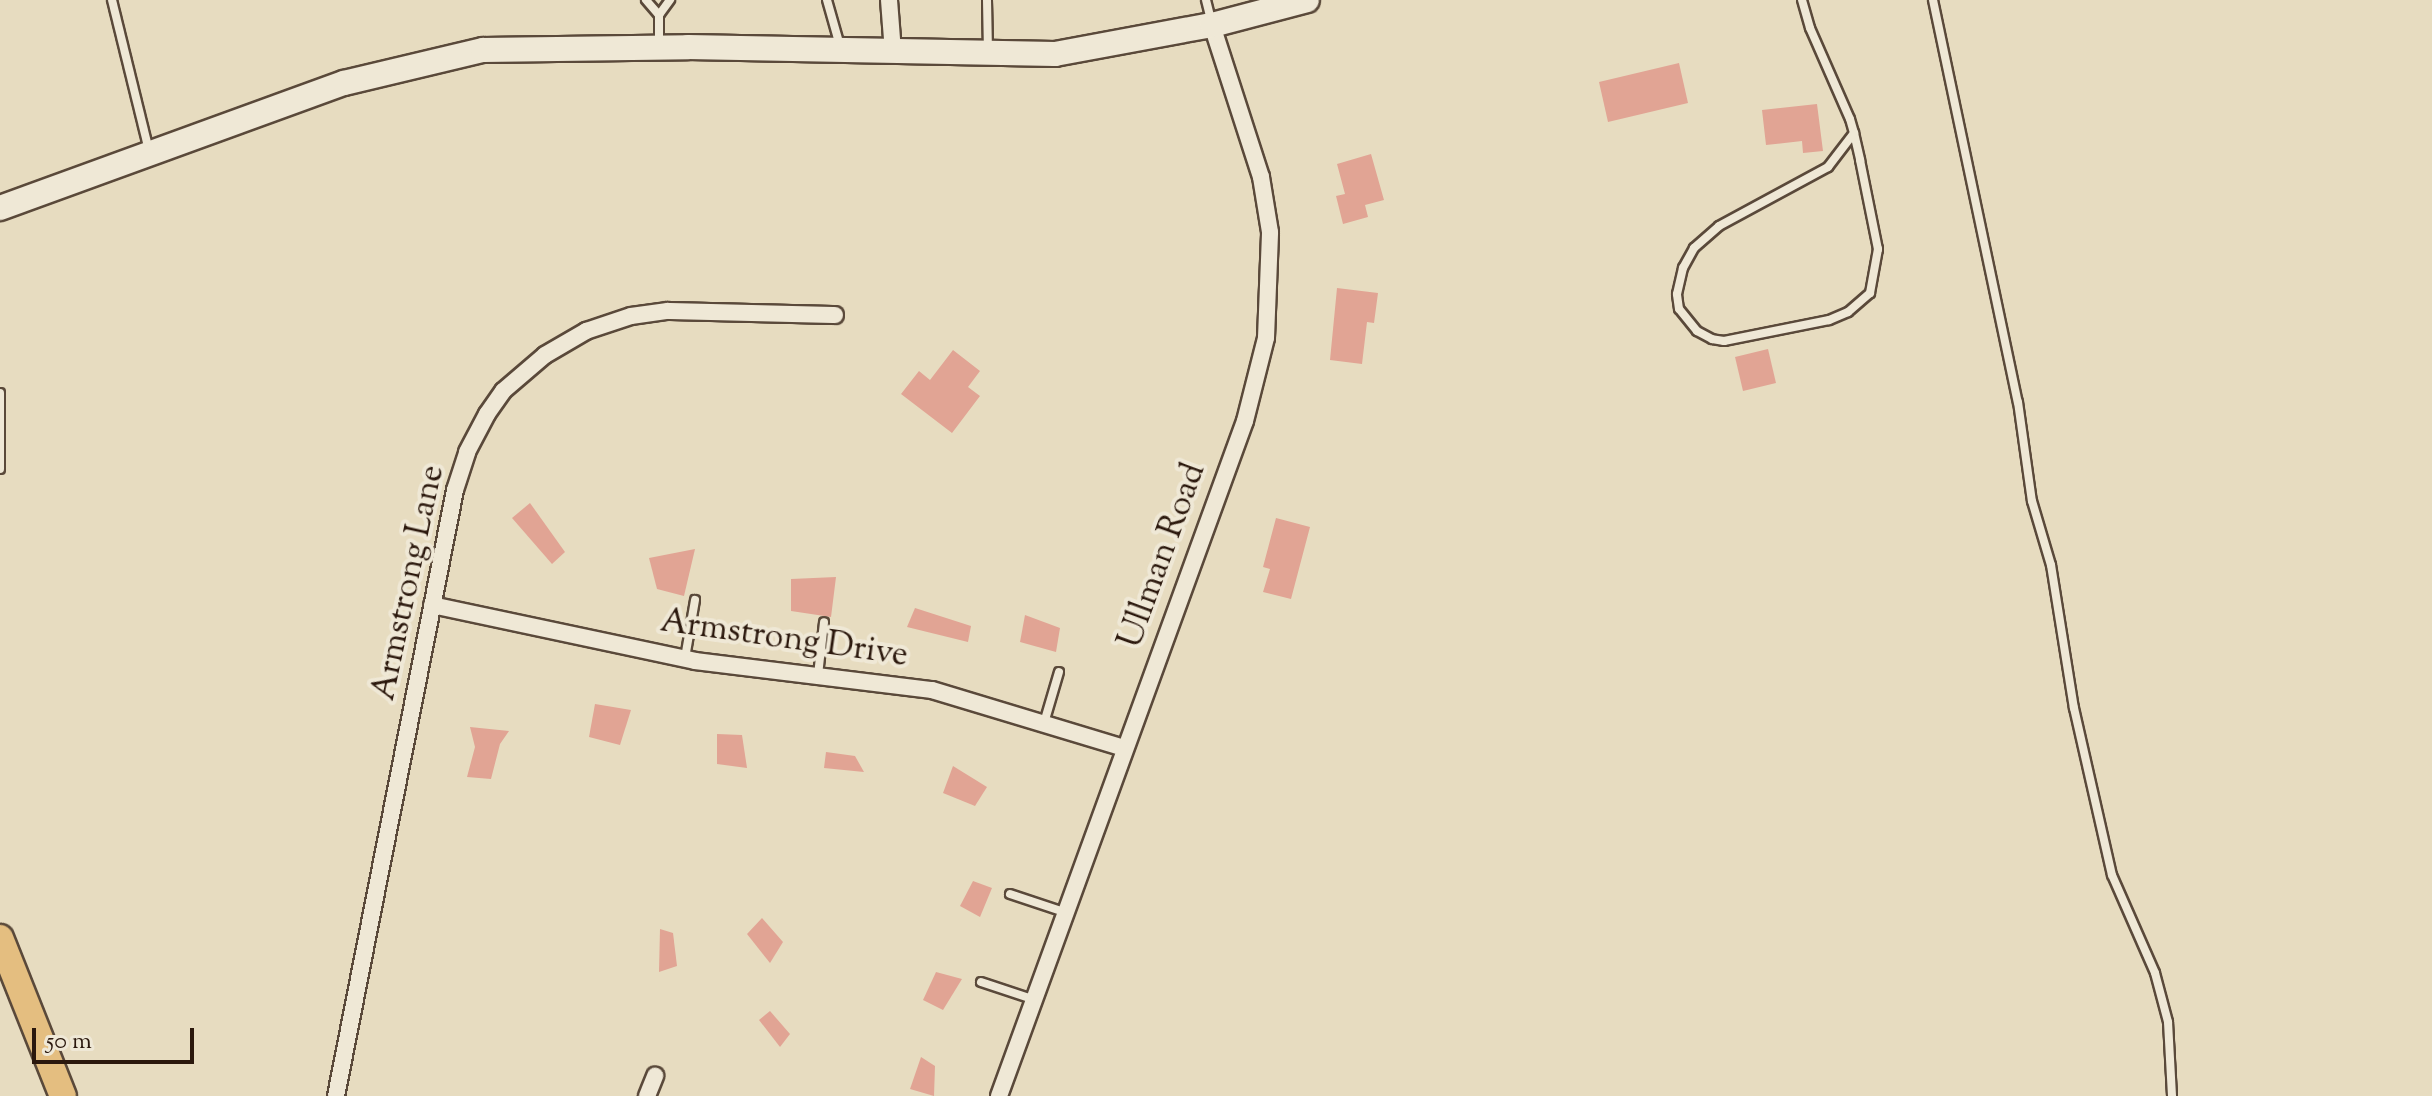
<!DOCTYPE html>
<html>
<head>
<meta charset="utf-8">
<style>
  body { margin:0 }
  #map { position:relative; width:2432px; height:1096px; overflow:hidden; background:#e7dcc0; font-family:"Sorts Mill Goudy",serif }
  div>[style] { position:absolute }
  .building>* { inset:0; background:#e1a494 }
  .roads { filter:drop-shadow(2px 0 #5a493a) drop-shadow(-2px 0 #5a493a) drop-shadow(0 2px #5a493a) drop-shadow(0 -2px #5a493a) }
  .service>* { height:8px; margin:-4px; padding:0 4px; transform-origin:4px; border-radius:4px; background:#efe8d6 }
  .minor>* { height:16px; margin:-8px; padding:0 8px; transform-origin:8px; border-radius:8px; background:#efe8d6 }
  .secondary>* { height:24px; margin:-12px; padding:0 12px; transform-origin:12px; border-radius:12px; background:#efe8d6 }
  .primary>* { height:26px; margin:-13px; padding:0 13px; transform-origin:13px; border-radius:13px; background:#e4be80 }
  span { translate:-50% -50%; white-space:nowrap; text-align:center; line-height:1.15; -webkit-text-stroke:8px #efe8d6; paint-order:stroke }
  .street-label { font-size:34px; color:#2b180d }
  .scale { position:absolute; left:32px; top:1028px; width:162px; height:36px; box-sizing:border-box; border:4px solid #2b180d; border-top:0; padding-left:10px; font-size:24px; line-height:28px; white-space:nowrap; color:#2b180d; -webkit-text-stroke:6px #efe8d6; paint-order:stroke }
</style>
</head>
<body>
<div id="map">
  <div class="building">
    <div style="clip-path:polygon(1679px 63px,1688px 103px,1608px 122px,1599px 82px)"></div>
    <div style="clip-path:polygon(1817px 104px,1823px 151px,1803px 153px,1802px 141px,1766px 145px,1762px 110px)"></div>
    <div style="clip-path:polygon(1371px 154px,1384px 200px,1365px 205px,1368px 217px,1343px 224px,1336px 196px,1345px 194px,1337px 164px)"></div>
    <div style="clip-path:polygon(1337px 288px,1378px 293px,1374px 323px,1367px 322px,1362px 364px,1330px 360px)"></div>
    <div style="clip-path:polygon(1768px 349px,1776px 383px,1743px 391px,1735px 357px)"></div>
    <div style="clip-path:polygon(953px 350px,980px 371px,968px 387px,980px 396px,952px 433px,901px 394px,919px 371px,930px 380px)"></div>
    <div style="clip-path:polygon(530px 503px,565px 552px,552px 564px,512px 518px)"></div>
    <div style="clip-path:polygon(1276px 518px,1310px 527px,1291px 599px,1263px 592px,1270px 569px,1263px 567px)"></div>
    <div style="clip-path:polygon(695px 549px,684px 596px,657px 589px,649px 558px)"></div>
    <div style="clip-path:polygon(836px 577px,831px 617px,791px 611px,791px 579px)"></div>
    <div style="clip-path:polygon(915px 608px,971px 626px,968px 642px,907px 627px)"></div>
    <div style="clip-path:polygon(1025px 615px,1060px 628px,1056px 652px,1020px 642px)"></div>
    <div style="clip-path:polygon(595px 704px,631px 710px,620px 745px,589px 737px)"></div>
    <div style="clip-path:polygon(470px 727px,509px 731px,500px 744px,491px 779px,467px 777px,475px 747px)"></div>
    <div style="clip-path:polygon(717px 734px,742px 735px,747px 768px,717px 764px)"></div>
    <div style="clip-path:polygon(826px 752px,855px 756px,864px 772px,824px 768px)"></div>
    <div style="clip-path:polygon(953px 766px,987px 787px,975px 806px,943px 793px)"></div>
    <div style="clip-path:polygon(973px 881px,992px 888px,980px 917px,960px 906px)"></div>
    <div style="clip-path:polygon(762px 918px,783px 942px,770px 963px,747px 934px)"></div>
    <div style="clip-path:polygon(660px 929px,673px 933px,677px 966px,659px 972px)"></div>
    <div style="clip-path:polygon(936px 972px,962px 979px,943px 1010px,923px 1000px)"></div>
    <div style="clip-path:polygon(770px 1011px,790px 1034px,780px 1047px,759px 1020px)"></div>
    <div style="clip-path:polygon(921px 1057px,935px 1066px,934px 1096px,910px 1089px)"></div>
  </div>
  <div class="roads">
    <div class="service">
      <div style="left:112px;top:0;width:155px;rotate:76.2deg"></div>
      <div style="left:646px;top:0;width:20px;rotate:49deg"></div>
      <div style="left:827px;top:0;width:48px;rotate:74.2deg"></div>
      <div style="left:987px;top:0;width:51px;rotate:88.9deg"></div>
      <div style="left:1206px;top:0;width:25px;rotate:76deg"></div>
      <div style="left:1802px;top:0;width:29px;rotate:74deg"></div>
      <div style="left:1810px;top:28px;width:99px;rotate:66.3deg"></div>
      <div style="left:1850px;top:119px;width:15px;rotate:74deg"></div>
      <div style="left:1854px;top:133px;width:28px;rotate:77deg"></div>
      <div style="left:1860px;top:160px;width:91px;rotate:78.6deg"></div>
      <div style="left:1878px;top:249px;width:45px;rotate:100.3deg"></div>
      <div style="left:1870px;top:293px;width:29px;rotate:139deg"></div>
      <div style="left:1848px;top:312px;width:21px;rotate:157deg"></div>
      <div style="left:1829px;top:320px;width:107px;rotate:168.7deg"></div>
      <div style="left:1724px;top:341px;width:12px;rotate:-171deg"></div>
      <div style="left:1712px;top:339px;width:17px;rotate:-152deg"></div>
      <div style="left:1697px;top:331px;width:28px;rotate:-129deg"></div>
      <div style="left:1679px;top:309px;width:15px;rotate:-98deg"></div>
      <div style="left:1677px;top:294px;width:27px;rotate:-77deg"></div>
      <div style="left:1683px;top:268px;width:23px;rotate:-61deg"></div>
      <div style="left:1694px;top:248px;width:33px;rotate:-41deg"></div>
      <div style="left:1719px;top:226px;width:124px;rotate:-28.4deg"></div>
      <div style="left:1828px;top:167px;width:43px;rotate:-52.6deg"></div>
      <div style="left:1933px;top:0;width:411px;rotate:78.1deg"></div>
      <div style="left:2018px;top:402px;width:100px;rotate:82deg"></div>
      <div style="left:2032px;top:501px;width:67px;rotate:73.5deg"></div>
      <div style="left:2051px;top:565px;width:145px;rotate:80.9deg"></div>
      <div style="left:2074px;top:708px;width:171px;rotate:77.2deg"></div>
      <div style="left:2112px;top:875px;width:107px;rotate:66.3deg"></div>
      <div style="left:2155px;top:973px;width:51px;rotate:75.1deg"></div>
      <div style="left:2168px;top:1022px;width:74px;rotate:86.9deg"></div>
      <div style="left:659px;top:43px;width:28px;rotate:-90deg"></div>
      <div style="left:659px;top:15px;width:19px;rotate:-54deg"></div>
      <div style="left:0;top:393px;width:76px;rotate:90deg"></div>
      <div style="left:685px;top:658px;width:59px;rotate:-80.2deg"></div>
      <div style="left:818px;top:675px;width:53px;rotate:-83.5deg"></div>
      <div style="left:1044px;top:723px;width:53px;rotate:-73.6deg"></div>
      <div style="left:1010px;top:894px;width:57px;rotate:18.4deg"></div>
      <div style="left:981px;top:982px;width:54px;rotate:18.4deg"></div>
    </div>
    <div class="minor">
      <div style="left:889px;top:0;width:52px;rotate:85.6deg"></div>
      <div style="left:432px;top:605px;width:269px;rotate:12deg"></div>
      <div style="left:695px;top:661px;width:239px;rotate:7deg"></div>
      <div style="left:932px;top:690px;width:201px;rotate:16.8deg"></div>
      <div style="left:336px;top:1096px;width:618px;rotate:-78.89deg"></div>
      <div style="left:455px;top:490px;width:40px;rotate:-72deg"></div>
      <div style="left:467px;top:452px;width:43px;rotate:-62.2deg"></div>
      <div style="left:487px;top:414px;width:28px;rotate:-55deg"></div>
      <div style="left:503px;top:391px;width:55px;rotate:-40.6deg"></div>
      <div style="left:545px;top:355px;width:48px;rotate:-30.3deg"></div>
      <div style="left:586px;top:331px;width:47px;rotate:-18.4deg"></div>
      <div style="left:631px;top:316px;width:37px;rotate:-8deg"></div>
      <div style="left:668px;top:311px;width:167px;rotate:1.4deg"></div>
      <div style="left:647px;top:1096px;width:22px;rotate:-68deg"></div>
      <div style="left:999px;top:1096px;width:718px;rotate:-69.98deg"></div>
      <div style="left:1245px;top:421px;width:86px;rotate:-75.8deg"></div>
      <div style="left:1266px;top:338px;width:106px;rotate:-87.8deg"></div>
      <div style="left:1270px;top:232px;width:56px;rotate:-99.3deg"></div>
      <div style="left:1261px;top:177px;width:160px;rotate:-107.9deg"></div>
    </div>
    <div class="secondary">
      <div style="left:0;top:208px;width:366px;rotate:-20deg"></div>
      <div style="left:344px;top:83px;width:143px;rotate:-13.4deg"></div>
      <div style="left:483px;top:50px;width:205px;rotate:-0.8deg"></div>
      <div style="left:688px;top:47px;width:367px;rotate:1.1deg"></div>
      <div style="left:1055px;top:54px;width:160px;rotate:-10.5deg"></div>
      <div style="left:1212px;top:25px;width:98px;rotate:-14.7deg"></div>
    </div>
    <div class="primary">
      <div style="left:0;top:938px;width:170px;rotate:68.3deg"></div>
    </div>
  </div>
  <div class="street-label">
    <span style="left:1163px;top:556px;rotate:-70deg">Ullman Road</span>
    <span style="left:409px;top:583px;rotate:-78deg">Armstrong Lane</span>
    <span style="left:784px;top:639px;rotate:8deg">Armstrong Drive</span>
  </div>
  <div class="scale">50 m</div>
</div>
</body>
</html>
